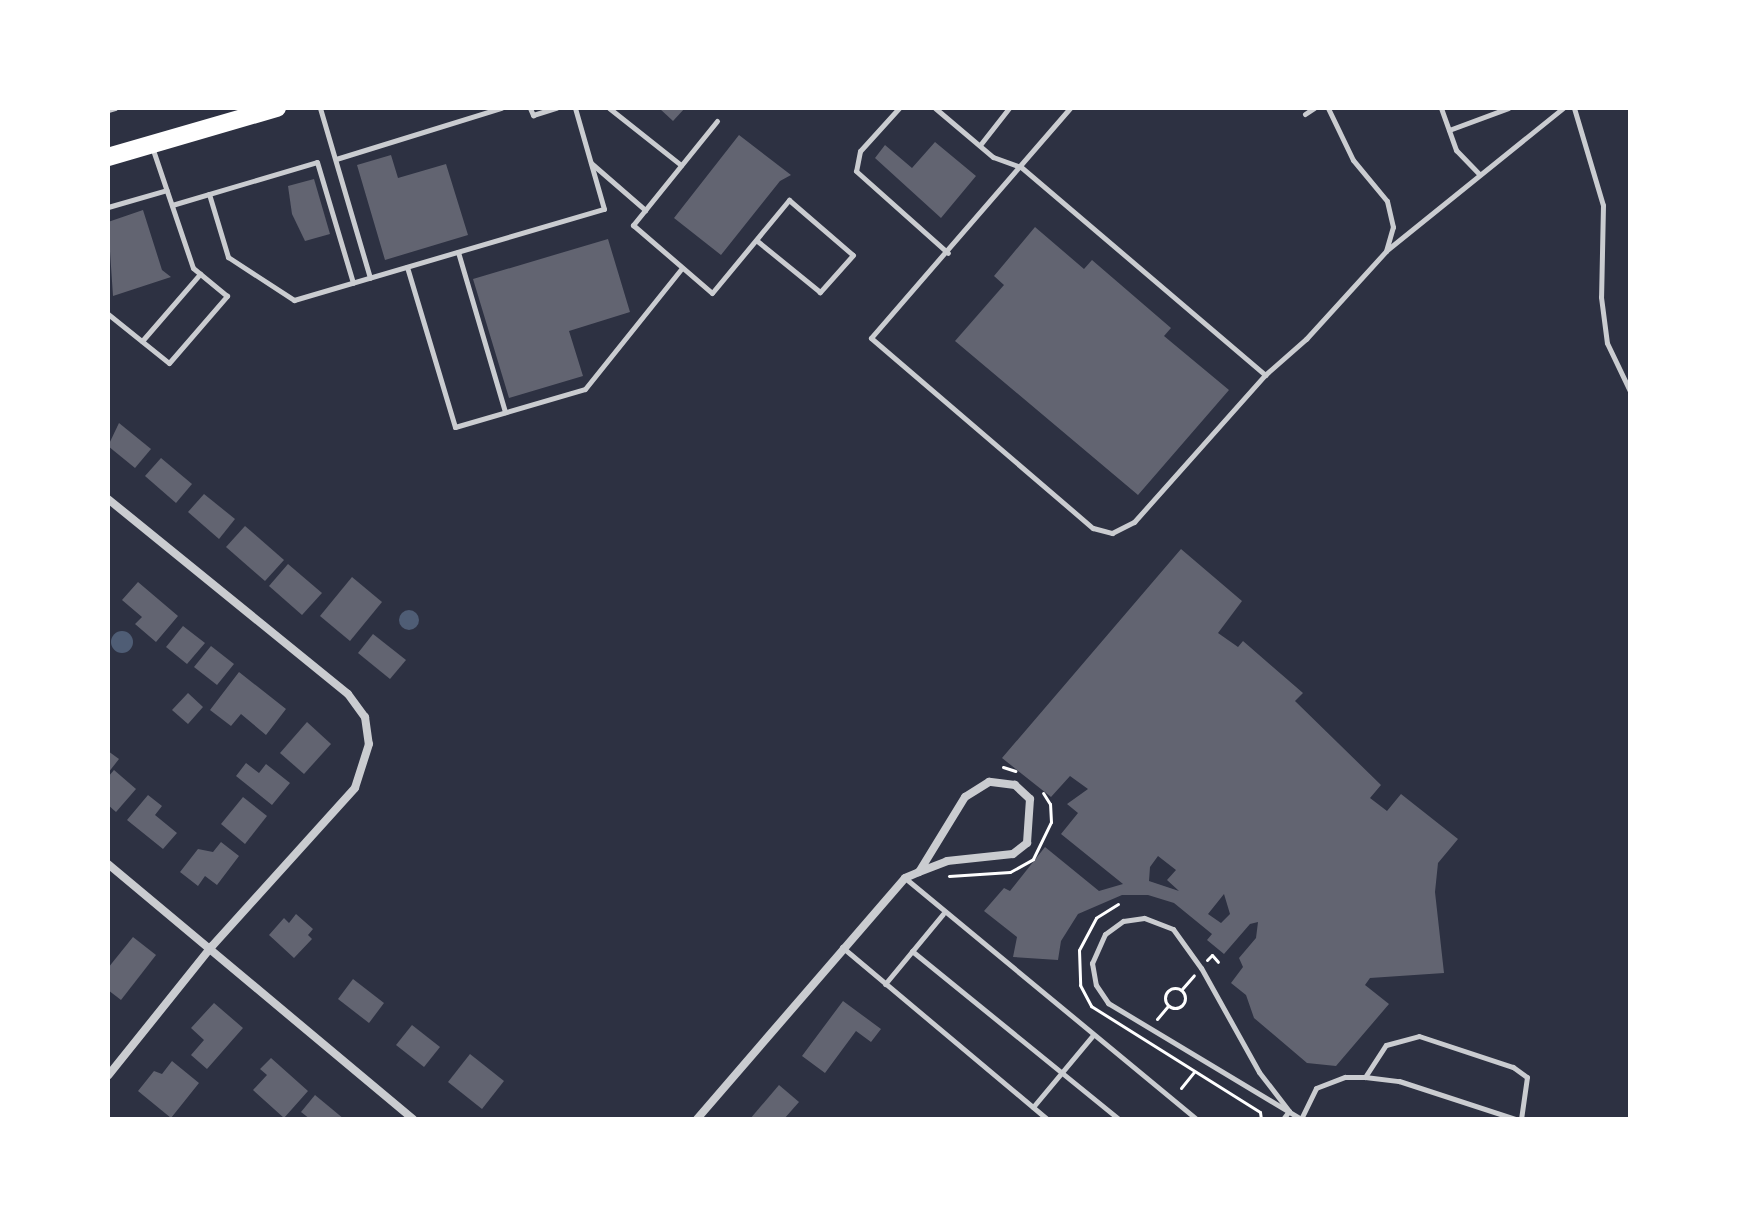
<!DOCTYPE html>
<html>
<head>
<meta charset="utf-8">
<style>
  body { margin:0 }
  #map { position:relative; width:1738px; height:1227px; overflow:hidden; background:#2d3142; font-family:"Alegreya Sans",sans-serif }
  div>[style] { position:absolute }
  .water>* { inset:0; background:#4f5d75 }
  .round { border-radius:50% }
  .building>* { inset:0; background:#626471 }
  .path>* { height:3px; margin:-1.5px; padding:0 1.5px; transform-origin:1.5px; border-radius:1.5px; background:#fff }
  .path>.ring { margin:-1.5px; padding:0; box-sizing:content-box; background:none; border:3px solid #fff; border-radius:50% }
  .service>* { height:5px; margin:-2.5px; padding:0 2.5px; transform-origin:2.5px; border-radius:2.5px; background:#caccd0 }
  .minor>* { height:8px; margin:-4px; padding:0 4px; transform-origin:4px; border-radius:4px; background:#caccd0 }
  .primary>* { height:18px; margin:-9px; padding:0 9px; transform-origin:9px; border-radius:9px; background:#fff }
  span { translate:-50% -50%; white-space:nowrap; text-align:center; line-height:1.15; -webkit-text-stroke:7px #fff; paint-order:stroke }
  .frame { position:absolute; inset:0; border:110px solid #fff; pointer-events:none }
</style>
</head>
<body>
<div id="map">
  <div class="water">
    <div class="round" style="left:399px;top:610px;width:20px;height:20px"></div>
    <div class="round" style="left:111px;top:631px;width:22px;height:22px"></div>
  </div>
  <div class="building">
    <div style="clip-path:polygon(659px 108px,685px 108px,673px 121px)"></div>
    <div style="clip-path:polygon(739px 135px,791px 175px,780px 181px,721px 255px,674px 218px)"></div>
    <div style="clip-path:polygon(935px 142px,976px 176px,941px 218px,875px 158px,885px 145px,912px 168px)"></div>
    <div style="clip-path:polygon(391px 155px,398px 178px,446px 164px,468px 235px,385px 260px,357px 165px)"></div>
    <div style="clip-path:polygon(314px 179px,330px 234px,305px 241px,292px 214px,288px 186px)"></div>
    <div style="clip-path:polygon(143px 210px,162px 270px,171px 277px,113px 296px,108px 222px)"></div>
    <div style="clip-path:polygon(1035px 227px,1084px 269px,1092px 260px,1171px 328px,1164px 336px,1229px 390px,1138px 495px,955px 341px,1004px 285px,994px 276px)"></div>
    <div style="clip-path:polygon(608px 239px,630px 312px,569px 331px,583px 376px,509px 398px,473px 279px)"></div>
    <div style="clip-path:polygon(119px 423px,151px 449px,135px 468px,108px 446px)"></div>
    <div style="clip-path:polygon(161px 458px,192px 484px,176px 503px,145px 476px)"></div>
    <div style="clip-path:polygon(204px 494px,235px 519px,219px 539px,188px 512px)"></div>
    <div style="clip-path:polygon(245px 526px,284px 560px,265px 581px,226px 547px)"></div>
    <div style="clip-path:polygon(evenodd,1181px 549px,1242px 601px,1218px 633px,1238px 647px,1243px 641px,1303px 693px,1295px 701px,1381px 785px,1370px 798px,1387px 811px,1401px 794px,1458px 839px,1438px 863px,1435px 892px,1444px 973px,1370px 978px,1365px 985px,1389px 1004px,1336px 1066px,1307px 1063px,1254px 1018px,1246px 995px,1231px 983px,1243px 967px,1239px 958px,1256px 938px,1258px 922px,1250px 924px,1224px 954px,1207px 940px,1212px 934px,1174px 903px,1148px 895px,1122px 895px,1078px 914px,1061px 941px,1058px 960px,1013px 957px,1017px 937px,984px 911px,1004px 888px,1010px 891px,1045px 847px,1099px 891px,1123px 884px,1061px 834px,1078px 813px,1067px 804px,1088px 789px,1070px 776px,1051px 797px,1002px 758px,1181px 549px,1158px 856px,1176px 870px,1167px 880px,1179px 891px,1149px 881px,1150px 867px,1158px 856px,1181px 549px,1224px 894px,1230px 914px,1221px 923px,1208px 914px,1224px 894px)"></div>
    <div style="clip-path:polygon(288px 564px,322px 593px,302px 615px,269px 586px)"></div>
    <div style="clip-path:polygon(352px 577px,382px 602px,350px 641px,320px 616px)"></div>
    <div style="clip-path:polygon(138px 582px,178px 616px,156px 642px,135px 624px,142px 617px,122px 600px)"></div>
    <div style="clip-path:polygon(183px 626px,205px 643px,187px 664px,166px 647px)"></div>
    <div style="clip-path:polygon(373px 634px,406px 660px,390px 679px,358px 653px)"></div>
    <div style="clip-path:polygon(211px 646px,234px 664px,217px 685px,194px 667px)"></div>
    <div style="clip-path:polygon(239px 672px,286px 709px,266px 735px,241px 714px,231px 726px,210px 710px)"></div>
    <div style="clip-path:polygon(188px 693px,203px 707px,188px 724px,172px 710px)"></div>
    <div style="clip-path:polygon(307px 722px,331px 744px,304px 774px,280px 753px)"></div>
    <div style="clip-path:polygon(108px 751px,119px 759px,108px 773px)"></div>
    <div style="clip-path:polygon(246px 763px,259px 773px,266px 764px,290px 783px,272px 805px,236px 776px)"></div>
    <div style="clip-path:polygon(114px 770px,136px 789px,116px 812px,108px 805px,108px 777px)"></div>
    <div style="clip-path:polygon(148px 795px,162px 806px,155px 815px,177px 833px,163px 849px,127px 820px)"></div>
    <div style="clip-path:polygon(243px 797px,267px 816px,245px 844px,221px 824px)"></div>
    <div style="clip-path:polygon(221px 842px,239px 856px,217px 885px,205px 876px,198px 886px,180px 872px,198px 849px,213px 852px)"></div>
    <div style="clip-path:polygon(296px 914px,313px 929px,308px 935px,312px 939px,294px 958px,269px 935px,284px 918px,289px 923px)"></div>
    <div style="clip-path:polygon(133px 937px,156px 955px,121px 1000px,108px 990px,108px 968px)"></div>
    <div style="clip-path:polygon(353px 979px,384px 1003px,369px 1023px,338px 999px)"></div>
    <div style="clip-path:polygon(843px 1001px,881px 1029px,871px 1042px,856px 1031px,825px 1073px,802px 1056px)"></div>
    <div style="clip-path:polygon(214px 1003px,243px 1028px,207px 1069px,191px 1055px,204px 1040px,191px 1028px)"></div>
    <div style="clip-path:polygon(412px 1025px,440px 1047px,424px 1067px,396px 1045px)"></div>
    <div style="clip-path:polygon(470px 1054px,504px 1081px,482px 1109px,448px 1082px)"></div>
    <div style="clip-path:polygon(271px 1058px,308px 1091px,284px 1118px,253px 1090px,267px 1075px,260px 1069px)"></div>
    <div style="clip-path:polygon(172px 1061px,199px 1083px,171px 1118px,138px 1091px,154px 1071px,162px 1074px)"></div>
    <div style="clip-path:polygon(779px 1085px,799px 1102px,784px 1119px,750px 1119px)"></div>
    <div style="clip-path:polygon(315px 1095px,344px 1119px,310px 1119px,301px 1112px)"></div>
  </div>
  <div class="path">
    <div style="left:1003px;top:767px;width:13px;rotate:18deg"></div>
    <div style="left:949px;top:876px;width:61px;rotate:-3.8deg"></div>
    <div style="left:1010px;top:872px;width:26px;rotate:-29deg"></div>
    <div style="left:1033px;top:859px;width:41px;rotate:-64.1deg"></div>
    <div style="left:1051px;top:822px;width:18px;rotate:-93deg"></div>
    <div style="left:1050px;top:804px;width:13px;rotate:-122deg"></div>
    <div style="left:1118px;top:904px;width:26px;rotate:148deg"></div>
    <div style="left:1096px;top:918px;width:36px;rotate:118deg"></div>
    <div style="left:1079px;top:950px;width:35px;rotate:88deg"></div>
    <div style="left:1080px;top:985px;width:24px;rotate:62deg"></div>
    <div style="left:1091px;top:1006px;width:199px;rotate:32.1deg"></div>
    <div style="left:1260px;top:1112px;width:7px;rotate:82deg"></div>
    <div style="left:1207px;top:960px;width:7px;rotate:-45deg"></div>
    <div style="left:1212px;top:955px;width:9px;rotate:49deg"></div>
    <div class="ring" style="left:1165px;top:988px;width:17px;height:17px"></div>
    <div style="left:1182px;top:989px;width:18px;rotate:-49deg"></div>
    <div style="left:1157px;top:1019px;width:17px;rotate:-50deg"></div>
    <div style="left:1181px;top:1088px;width:21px;rotate:-51deg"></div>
  </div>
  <div class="service">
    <div style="left:320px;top:108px;width:177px;rotate:73.6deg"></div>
    <div style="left:530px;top:108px;width:8px;rotate:67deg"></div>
    <div style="left:533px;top:115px;width:24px;rotate:-17deg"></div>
    <div style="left:609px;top:108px;width:92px;rotate:38.4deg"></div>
    <div style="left:899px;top:108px;width:58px;rotate:132.2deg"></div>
    <div style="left:860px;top:151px;width:20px;rotate:101deg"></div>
    <div style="left:856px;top:171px;width:123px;rotate:41.7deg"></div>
    <div style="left:935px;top:108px;width:76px;rotate:40.2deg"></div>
    <div style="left:993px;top:157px;width:30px;rotate:20deg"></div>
    <div style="left:1021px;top:167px;width:321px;rotate:40.4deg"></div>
    <div style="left:1265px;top:375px;width:55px;rotate:-41.3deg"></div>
    <div style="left:1306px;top:339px;width:119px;rotate:-47.7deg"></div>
    <div style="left:1386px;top:251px;width:25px;rotate:-74deg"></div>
    <div style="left:1393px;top:227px;width:27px;rotate:-103deg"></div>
    <div style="left:1387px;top:201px;width:53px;rotate:-129.7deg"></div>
    <div style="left:1353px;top:160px;width:58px;rotate:-115.7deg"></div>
    <div style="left:1070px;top:108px;width:304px;rotate:130.9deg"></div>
    <div style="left:871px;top:338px;width:292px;rotate:40.6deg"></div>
    <div style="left:1093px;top:528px;width:20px;rotate:15deg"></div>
    <div style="left:1112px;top:533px;width:25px;rotate:-27deg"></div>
    <div style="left:1134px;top:522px;width:197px;rotate:-48.3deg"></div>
    <div style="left:1441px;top:108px;width:45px;rotate:70.3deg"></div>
    <div style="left:1456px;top:150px;width:33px;rotate:46deg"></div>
    <div style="left:1574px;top:108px;width:101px;rotate:73.4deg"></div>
    <div style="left:1603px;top:205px;width:92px;rotate:91.2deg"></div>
    <div style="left:1601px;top:297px;width:46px;rotate:82.6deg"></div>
    <div style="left:1607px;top:343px;width:53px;rotate:64.4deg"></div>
    <div style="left:108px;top:110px;width:7px;rotate:-16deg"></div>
    <div style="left:1305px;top:114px;width:11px;rotate:-34deg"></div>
    <div style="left:717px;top:121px;width:134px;rotate:128.9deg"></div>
    <div style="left:633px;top:225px;width:104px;rotate:40.7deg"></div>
    <div style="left:712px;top:293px;width:121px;rotate:-50.4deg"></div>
    <div style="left:789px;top:200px;width:84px;rotate:40.7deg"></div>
    <div style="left:853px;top:255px;width:50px;rotate:131.7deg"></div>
    <div style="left:820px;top:292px;width:82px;rotate:-140.9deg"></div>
    <div style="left:1449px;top:130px;width:63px;rotate:-20.4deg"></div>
    <div style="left:980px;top:145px;width:47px;rotate:-51.9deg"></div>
    <div style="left:336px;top:159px;width:173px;rotate:-17.2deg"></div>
    <div style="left:591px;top:163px;width:72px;rotate:41deg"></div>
    <div style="left:209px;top:194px;width:66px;rotate:73.2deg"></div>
    <div style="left:228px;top:257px;width:79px;rotate:33.1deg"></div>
    <div style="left:294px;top:300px;width:323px;rotate:-16.4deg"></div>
    <div style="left:604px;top:209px;width:105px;rotate:-106deg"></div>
    <div style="left:172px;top:205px;width:151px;rotate:-16.5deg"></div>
    <div style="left:317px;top:162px;width:126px;rotate:73.4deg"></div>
    <div style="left:108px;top:207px;width:61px;rotate:-16.1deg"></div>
    <div style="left:1387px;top:250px;width:226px;rotate:-38.9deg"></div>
    <div style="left:458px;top:252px;width:167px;rotate:73.6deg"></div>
    <div style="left:407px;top:267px;width:167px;rotate:73.3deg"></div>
    <div style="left:455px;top:427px;width:135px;rotate:-16.3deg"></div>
    <div style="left:585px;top:389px;width:155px;rotate:-51.3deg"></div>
    <div style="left:108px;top:314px;width:78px;rotate:38.8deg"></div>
    <div style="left:169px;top:363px;width:89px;rotate:-49.1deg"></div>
    <div style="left:227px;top:296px;width:44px;rotate:-140.5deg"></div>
    <div style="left:193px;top:268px;width:125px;rotate:-108.7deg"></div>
    <div style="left:142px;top:341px;width:89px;rotate:-49.1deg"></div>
    <div style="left:905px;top:878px;width:378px;rotate:39.6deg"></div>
    <div style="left:842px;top:947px;width:268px;rotate:40deg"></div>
    <div style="left:912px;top:951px;width:267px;rotate:39.1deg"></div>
    <div style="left:885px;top:984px;width:91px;rotate:-50.4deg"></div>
    <div style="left:1365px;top:1077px;width:38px;rotate:-57deg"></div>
    <div style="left:1386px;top:1045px;width:34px;rotate:-15deg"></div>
    <div style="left:1419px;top:1036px;width:99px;rotate:18.3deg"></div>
    <div style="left:1513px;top:1067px;width:17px;rotate:36deg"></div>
    <div style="left:1527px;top:1077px;width:42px;rotate:98.1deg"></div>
    <div style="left:1033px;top:1107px;width:94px;rotate:-50.2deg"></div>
    <div style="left:1289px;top:1111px;width:49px;rotate:-127.6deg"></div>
    <div style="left:1259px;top:1072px;width:119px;rotate:-119.1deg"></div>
    <div style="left:1201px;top:968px;width:48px;rotate:-125.7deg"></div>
    <div style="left:1173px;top:929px;width:31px;rotate:-159deg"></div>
    <div style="left:1144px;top:918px;width:21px;rotate:172deg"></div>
    <div style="left:1123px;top:921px;width:22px;rotate:144deg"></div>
    <div style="left:1105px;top:934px;width:32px;rotate:114deg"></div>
    <div style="left:1092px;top:963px;width:22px;rotate:80deg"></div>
    <div style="left:1096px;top:985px;width:22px;rotate:56deg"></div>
    <div style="left:1108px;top:1003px;width:225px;rotate:31deg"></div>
    <div style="left:1301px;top:1119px;width:34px;rotate:-64deg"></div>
    <div style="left:1316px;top:1088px;width:31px;rotate:-21deg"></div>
    <div style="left:1345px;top:1077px;width:20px"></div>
    <div style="left:1365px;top:1077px;width:34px;rotate:7deg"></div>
    <div style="left:1399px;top:1081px;width:122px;rotate:18.1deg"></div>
    <div style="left:1283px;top:1119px;width:10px;rotate:-53deg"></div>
  </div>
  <div class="minor">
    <div style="left:108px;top:499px;width:309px;rotate:39.1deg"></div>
    <div style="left:348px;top:694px;width:29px;rotate:54deg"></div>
    <div style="left:365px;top:717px;width:27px;rotate:82deg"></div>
    <div style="left:369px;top:744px;width:46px;rotate:107.7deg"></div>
    <div style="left:355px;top:788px;width:213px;rotate:132.1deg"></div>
    <div style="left:212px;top:946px;width:166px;rotate:128.7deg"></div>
    <div style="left:108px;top:864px;width:398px;rotate:39.9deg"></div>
    <div style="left:697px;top:1119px;width:318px;rotate:-49.2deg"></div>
    <div style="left:905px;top:878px;width:15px;rotate:-23deg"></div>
    <div style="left:919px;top:872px;width:30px;rotate:-21deg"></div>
    <div style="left:947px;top:861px;width:66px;rotate:-6.1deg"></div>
    <div style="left:1013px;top:854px;width:18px;rotate:-38deg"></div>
    <div style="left:1027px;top:843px;width:44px;rotate:-86.1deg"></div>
    <div style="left:1030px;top:799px;width:21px;rotate:-137deg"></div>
    <div style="left:1015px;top:785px;width:26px;rotate:-173deg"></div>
    <div style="left:989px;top:782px;width:28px;rotate:148deg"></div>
    <div style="left:965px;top:797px;width:88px;rotate:121.5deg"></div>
  </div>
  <div class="primary">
    <div style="left:108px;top:157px;width:176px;rotate:-16.2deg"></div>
  </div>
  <div class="frame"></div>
</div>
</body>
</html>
